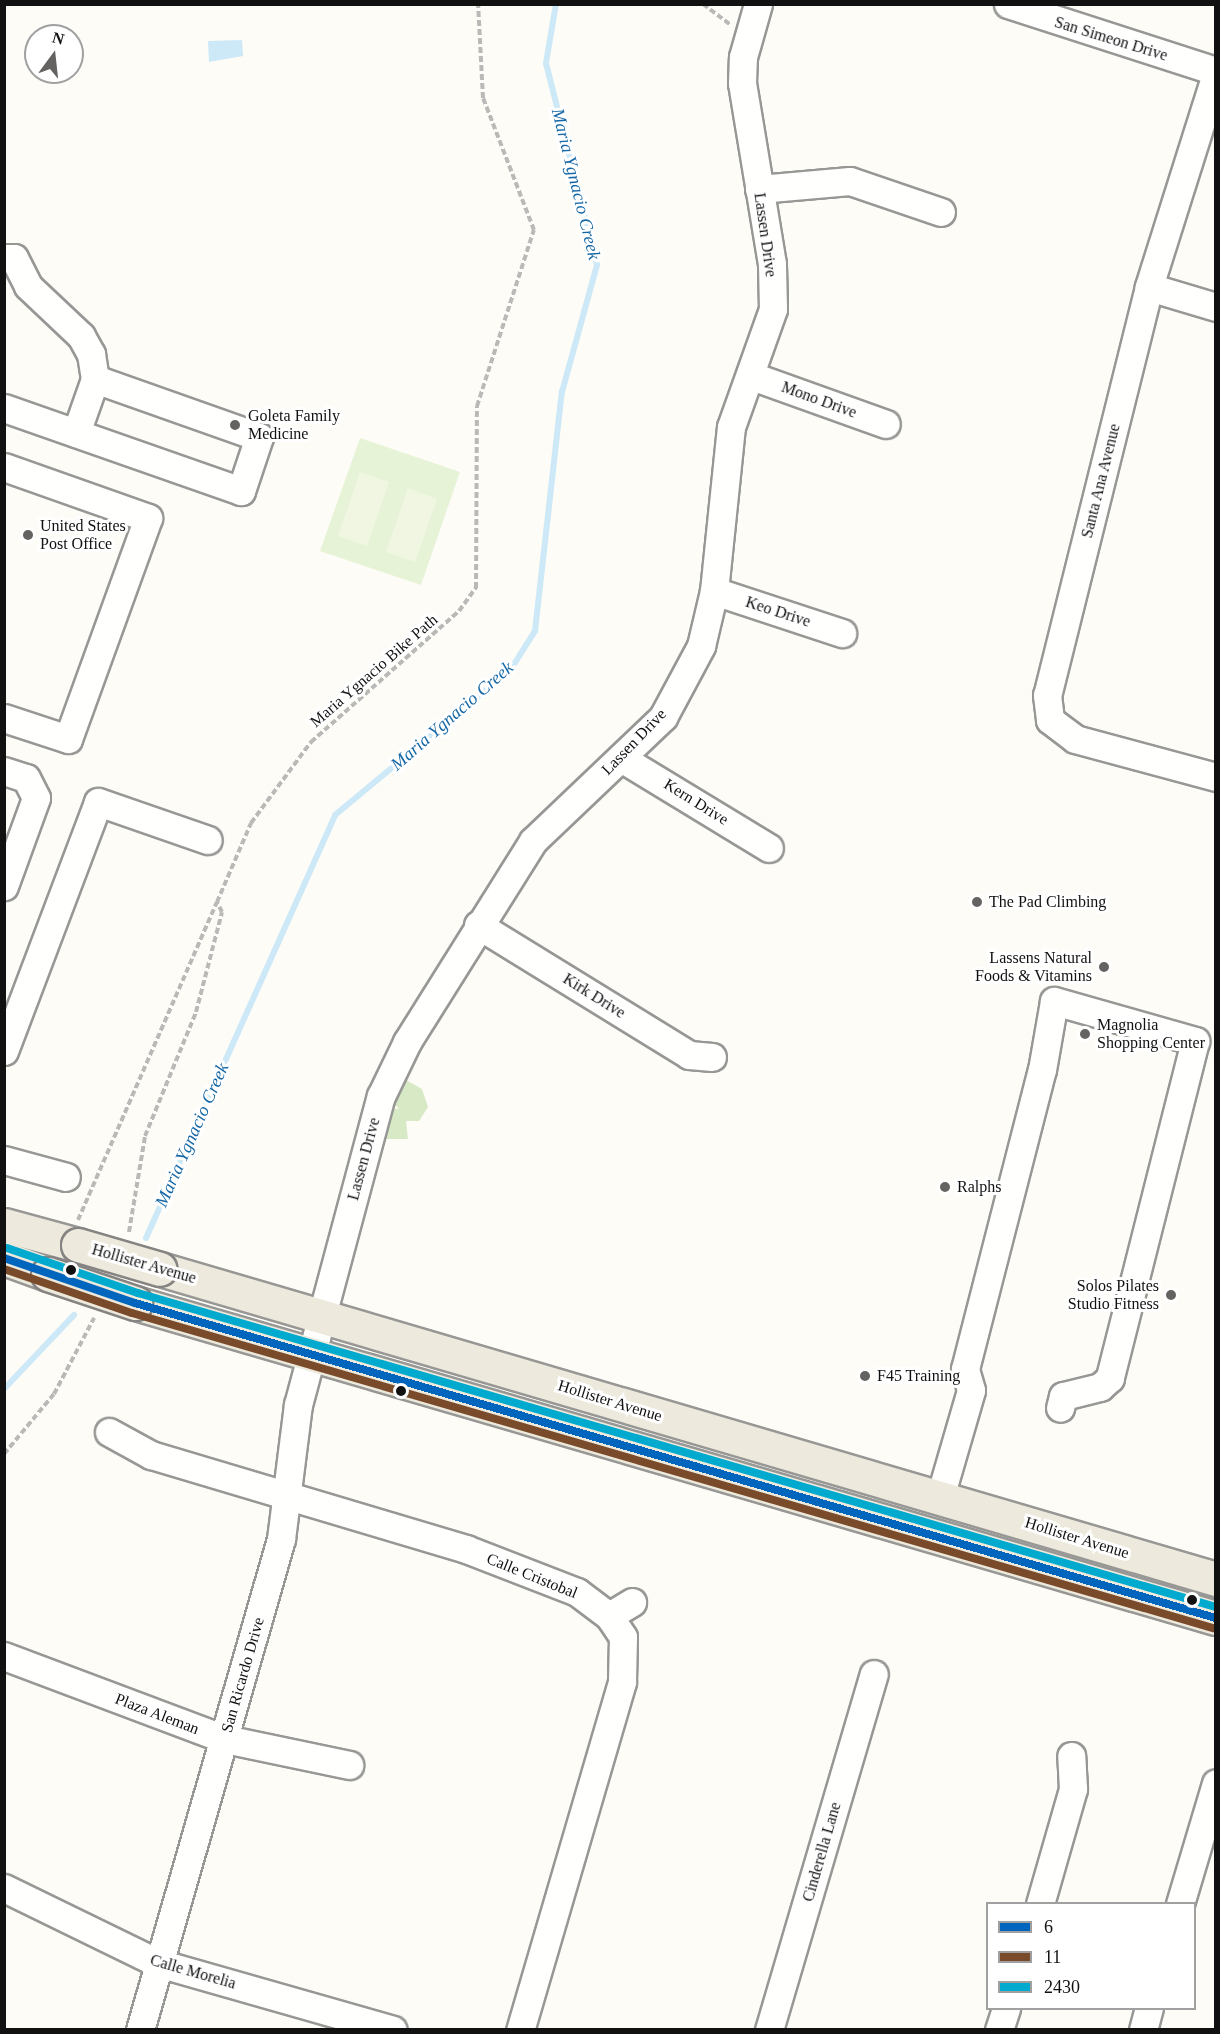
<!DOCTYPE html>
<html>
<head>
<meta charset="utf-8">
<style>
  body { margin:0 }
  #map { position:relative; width:1220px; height:2034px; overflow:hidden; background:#fdfcf7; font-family:Georgia,serif }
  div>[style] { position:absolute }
  .green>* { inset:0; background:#e7f3d7 }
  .forest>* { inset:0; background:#d8eac5 }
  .pitch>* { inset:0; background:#f0f6e1 }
  .water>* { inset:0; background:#cde8f7 }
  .stream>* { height:6px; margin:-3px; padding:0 3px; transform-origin:3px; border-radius:3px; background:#cde8f7 }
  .path>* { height:4px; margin-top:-2px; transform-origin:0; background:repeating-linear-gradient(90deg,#b9b9b8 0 6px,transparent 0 9px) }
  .roads { filter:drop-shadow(2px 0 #979795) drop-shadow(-2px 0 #979795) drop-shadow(0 2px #979795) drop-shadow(0 -2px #979795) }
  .minor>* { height:27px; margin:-13.5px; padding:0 13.5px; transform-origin:13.5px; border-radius:13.5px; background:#fffffe }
  .major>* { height:33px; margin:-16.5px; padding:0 16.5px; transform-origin:16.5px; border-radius:16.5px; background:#ede9dc }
  .bridges { filter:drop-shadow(2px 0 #858482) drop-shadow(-2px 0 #858482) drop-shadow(0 2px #858482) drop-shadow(0 -2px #858482) }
  .major-bridge>* { height:33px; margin:-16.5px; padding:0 16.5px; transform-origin:16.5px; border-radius:16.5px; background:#ede9dc }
  .bus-1>* { height:8px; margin:-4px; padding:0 4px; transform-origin:4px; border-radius:4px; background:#0065bd }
  .bus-2>* { height:8px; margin:-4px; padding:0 4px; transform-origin:4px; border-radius:4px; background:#7a4b2a }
  .bus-3>* { height:8px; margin:-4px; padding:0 4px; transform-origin:4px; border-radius:4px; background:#00a9ce }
  .dots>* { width:16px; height:16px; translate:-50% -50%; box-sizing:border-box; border:3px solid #fff; border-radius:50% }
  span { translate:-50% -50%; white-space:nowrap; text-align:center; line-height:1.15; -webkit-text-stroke:6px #fff; paint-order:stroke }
  .street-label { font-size:16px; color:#111 }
  .poi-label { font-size:16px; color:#111 }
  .left { translate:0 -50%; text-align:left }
  .right { translate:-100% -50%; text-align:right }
  .water-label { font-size:18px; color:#1768a6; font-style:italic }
  .frame { position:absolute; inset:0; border:6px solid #111; pointer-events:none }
  .legend { position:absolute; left:986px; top:1902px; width:210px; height:108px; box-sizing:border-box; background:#fff; border:2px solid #a0a0a0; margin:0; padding:8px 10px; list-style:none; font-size:18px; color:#111 }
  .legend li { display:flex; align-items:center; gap:12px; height:30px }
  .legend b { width:30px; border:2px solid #a0a0a0 }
  .north { position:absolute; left:24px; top:24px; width:60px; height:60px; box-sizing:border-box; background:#fff; border:2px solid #a0a0a0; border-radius:50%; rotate:15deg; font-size:16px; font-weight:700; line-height:24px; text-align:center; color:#111 }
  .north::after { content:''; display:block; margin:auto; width:21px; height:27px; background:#646362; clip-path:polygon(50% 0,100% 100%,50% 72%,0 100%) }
</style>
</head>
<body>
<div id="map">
  <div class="green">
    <div style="clip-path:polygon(360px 438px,460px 472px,421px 585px,320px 551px)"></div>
  </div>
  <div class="forest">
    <div style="clip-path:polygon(406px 1080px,422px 1089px,428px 1107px,419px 1121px,406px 1121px,408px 1139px,386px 1139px,382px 1136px,386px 1108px,399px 1109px,392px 1102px,398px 1083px)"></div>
  </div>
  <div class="pitch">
    <div style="clip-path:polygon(360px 472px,389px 482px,367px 546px,338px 536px)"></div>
    <div style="clip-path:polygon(408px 488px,437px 499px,415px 562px,386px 552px)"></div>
  </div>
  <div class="water">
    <div style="clip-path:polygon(242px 40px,243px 56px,209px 62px,208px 41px)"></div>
  </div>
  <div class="stream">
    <div style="left:146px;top:1238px;width:463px;rotate:-65.9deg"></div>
    <div style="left:335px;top:815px;width:229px;rotate:-39.7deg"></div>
    <div style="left:511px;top:669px;width:45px;rotate:-57.7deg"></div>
    <div style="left:535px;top:631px;width:241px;rotate:-83.6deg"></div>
    <div style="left:562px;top:392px;width:132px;rotate:-74.6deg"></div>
    <div style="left:597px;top:265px;width:208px;rotate:-104.2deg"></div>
    <div style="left:546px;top:63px;width:60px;rotate:-80.4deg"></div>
    <div style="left:4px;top:1389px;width:102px;rotate:-46.6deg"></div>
  </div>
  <div class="path">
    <div style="left:703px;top:4px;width:35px;rotate:37deg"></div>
    <div style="left:78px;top:1220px;width:347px;rotate:-66.4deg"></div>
    <div style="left:129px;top:1232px;width:97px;rotate:-80.5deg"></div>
    <div style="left:145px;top:1136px;width:134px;rotate:-67.6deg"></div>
    <div style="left:196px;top:1012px;width:103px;rotate:-75.4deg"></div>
    <div style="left:222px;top:912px;width:11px;rotate:-117deg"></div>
    <div style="left:217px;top:902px;width:86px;rotate:-66.7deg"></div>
    <div style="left:251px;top:823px;width:101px;rotate:-53.5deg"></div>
    <div style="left:311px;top:742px;width:198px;rotate:-41.5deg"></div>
    <div style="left:459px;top:611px;width:29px;rotate:-54deg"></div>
    <div style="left:476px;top:588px;width:182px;rotate:-89.7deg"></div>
    <div style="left:477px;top:406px;width:185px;rotate:-72.1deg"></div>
    <div style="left:534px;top:230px;width:142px;rotate:-111.1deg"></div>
    <div style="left:483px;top:98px;width:94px;rotate:-93deg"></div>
    <div style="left:4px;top:1454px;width:78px;rotate:-50.2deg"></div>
    <div style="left:54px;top:1394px;width:86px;rotate:-62.2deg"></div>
  </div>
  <div class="roads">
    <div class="minor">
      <div style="left:1008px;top:4px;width:219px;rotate:17.9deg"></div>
      <div style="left:1216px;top:74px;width:223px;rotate:107.5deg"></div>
      <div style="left:1149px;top:287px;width:421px;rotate:104deg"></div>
      <div style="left:1047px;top:695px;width:25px;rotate:83deg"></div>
      <div style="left:1050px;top:720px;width:31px;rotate:37deg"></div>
      <div style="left:1075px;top:739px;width:146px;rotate:15.1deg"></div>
      <div style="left:759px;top:189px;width:91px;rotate:-5deg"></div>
      <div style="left:850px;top:181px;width:96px;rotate:18.8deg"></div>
      <div style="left:4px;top:258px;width:10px"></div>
      <div style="left:14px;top:258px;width:31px;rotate:63deg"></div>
      <div style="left:28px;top:286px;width:73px;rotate:43.3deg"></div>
      <div style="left:81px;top:336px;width:21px;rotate:61deg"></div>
      <div style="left:91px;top:354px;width:25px;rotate:81deg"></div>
      <div style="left:95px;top:379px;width:174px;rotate:19.5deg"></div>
      <div style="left:259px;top:437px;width:57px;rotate:108.4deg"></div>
      <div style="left:241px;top:491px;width:251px;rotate:-160.7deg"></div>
      <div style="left:1149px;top:287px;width:70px;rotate:16.6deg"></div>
      <div style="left:752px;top:376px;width:142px;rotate:19.7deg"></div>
      <div style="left:76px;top:433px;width:57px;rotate:-70.6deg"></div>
      <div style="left:4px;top:467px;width:153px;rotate:19.5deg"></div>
      <div style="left:148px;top:518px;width:235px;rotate:109.9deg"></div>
      <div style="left:68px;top:739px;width:67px;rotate:-161.8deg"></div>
      <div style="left:714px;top:591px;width:135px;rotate:18.2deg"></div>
      <div style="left:621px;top:758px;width:173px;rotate:31.3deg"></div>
      <div style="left:4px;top:771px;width:23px;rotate:18deg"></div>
      <div style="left:26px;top:778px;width:22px;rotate:63deg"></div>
      <div style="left:36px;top:798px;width:94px;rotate:110deg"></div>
      <div style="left:478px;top:925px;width:248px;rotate:31.6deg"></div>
      <div style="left:689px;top:1055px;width:23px;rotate:5deg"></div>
      <div style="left:4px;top:1051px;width:266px;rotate:-69.3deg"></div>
      <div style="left:98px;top:802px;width:116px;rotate:19.1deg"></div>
      <div style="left:4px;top:1160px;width:64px;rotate:15.3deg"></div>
      <div style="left:109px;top:1432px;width:48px;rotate:28.7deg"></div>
      <div style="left:151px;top:1455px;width:329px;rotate:16.6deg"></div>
      <div style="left:466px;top:1549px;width:119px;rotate:21.2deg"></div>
      <div style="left:577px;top:1592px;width:40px;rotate:37deg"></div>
      <div style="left:609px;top:1616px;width:25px;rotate:56deg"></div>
      <div style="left:623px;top:1637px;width:45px;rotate:91.3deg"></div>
      <div style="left:622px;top:1682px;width:363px;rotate:106.3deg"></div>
      <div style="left:940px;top:1497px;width:111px;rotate:-73.8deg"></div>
      <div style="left:971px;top:1390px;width:22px;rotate:-106deg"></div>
      <div style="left:965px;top:1369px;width:309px;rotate:-75.6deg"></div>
      <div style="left:1042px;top:1070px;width:70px;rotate:-80.1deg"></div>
      <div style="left:1054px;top:1001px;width:147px;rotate:15.8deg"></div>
      <div style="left:1195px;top:1041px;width:348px;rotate:104.2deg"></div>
      <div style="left:1110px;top:1378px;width:13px;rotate:138deg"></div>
      <div style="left:1100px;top:1387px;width:38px;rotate:166deg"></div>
      <div style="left:1063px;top:1396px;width:12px;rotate:104deg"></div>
      <div style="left:609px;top:1616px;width:27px;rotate:-31deg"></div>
      <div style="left:4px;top:1656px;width:236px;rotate:20.6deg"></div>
      <div style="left:225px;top:1739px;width:127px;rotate:11.8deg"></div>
      <div style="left:4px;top:1888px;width:171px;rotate:26deg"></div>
      <div style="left:158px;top:1963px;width:244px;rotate:15.9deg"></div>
      <div style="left:1040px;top:1904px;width:120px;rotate:-74deg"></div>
      <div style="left:1073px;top:1789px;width:33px;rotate:-93deg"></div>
      <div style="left:1180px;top:1904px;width:126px;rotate:-73.4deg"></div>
      <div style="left:140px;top:2030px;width:511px;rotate:-73.98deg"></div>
      <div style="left:281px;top:1539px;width:135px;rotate:-82.8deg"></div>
      <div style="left:298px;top:1405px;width:320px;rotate:-75deg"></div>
      <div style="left:381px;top:1096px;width:60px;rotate:-64.3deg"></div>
      <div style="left:407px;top:1042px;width:237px;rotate:-57.9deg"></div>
      <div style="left:533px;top:841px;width:180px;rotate:-43.6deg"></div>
      <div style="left:663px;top:717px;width:81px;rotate:-61.8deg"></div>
      <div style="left:701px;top:646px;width:57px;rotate:-76.7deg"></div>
      <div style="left:714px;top:591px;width:165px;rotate:-84.1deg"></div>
      <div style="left:731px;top:427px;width:125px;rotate:-70.4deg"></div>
      <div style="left:773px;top:309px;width:45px;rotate:-91.3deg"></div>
      <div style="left:772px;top:264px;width:183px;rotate:-99.4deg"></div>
      <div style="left:742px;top:83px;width:26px;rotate:-88deg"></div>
      <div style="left:743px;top:57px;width:55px;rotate:-74.2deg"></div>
      <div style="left:769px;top:2030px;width:371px;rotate:-73.6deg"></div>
      <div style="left:999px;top:2030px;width:23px;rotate:-72deg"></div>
      <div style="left:1143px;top:2030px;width:23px;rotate:-75deg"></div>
    </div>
    <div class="major">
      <div style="left:4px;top:1225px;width:77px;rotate:15.1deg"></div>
      <div style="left:4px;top:1258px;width:47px;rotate:20deg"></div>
      <div style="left:160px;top:1269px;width:1101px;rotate:16.36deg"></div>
      <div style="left:135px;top:1303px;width:1126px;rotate:16.25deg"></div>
    </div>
  </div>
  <div class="bridges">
    <div class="major-bridge">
      <div style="left:78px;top:1245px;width:85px;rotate:16.3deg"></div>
      <div style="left:48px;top:1274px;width:92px;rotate:18.4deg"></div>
    </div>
  </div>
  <div class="bus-1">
    <div style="left:4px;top:1258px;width:139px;rotate:19deg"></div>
    <div style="left:135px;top:1303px;width:1126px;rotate:16.25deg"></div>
  </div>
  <div class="bus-2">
    <div style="left:4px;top:1269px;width:135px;rotate:19deg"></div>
    <div style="left:132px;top:1313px;width:1126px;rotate:16.25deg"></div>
  </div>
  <div class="bus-3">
    <div style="left:7px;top:1248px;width:139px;rotate:19deg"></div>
    <div style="left:138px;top:1293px;width:1123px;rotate:16.24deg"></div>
  </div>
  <div class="dots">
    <div style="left:235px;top:425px;background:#646362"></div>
    <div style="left:28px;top:535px;background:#646362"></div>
    <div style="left:977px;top:902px;background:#646362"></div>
    <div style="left:1104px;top:967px;background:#646362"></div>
    <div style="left:1085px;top:1034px;background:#646362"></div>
    <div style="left:945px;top:1187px;background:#646362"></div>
    <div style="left:71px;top:1270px;background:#111"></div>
    <div style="left:1171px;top:1295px;background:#646362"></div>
    <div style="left:865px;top:1376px;background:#646362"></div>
    <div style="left:401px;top:1391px;background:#111"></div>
    <div style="left:1192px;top:1600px;background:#111"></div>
  </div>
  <div class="street-label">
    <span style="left:1111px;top:39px;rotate:17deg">San Simeon Drive</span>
    <span style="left:765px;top:235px;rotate:82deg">Lassen Drive</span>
    <span style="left:819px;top:400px;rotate:20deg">Mono Drive</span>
    <span style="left:1101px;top:481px;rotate:-76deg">Santa Ana Avenue</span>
    <span style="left:778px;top:612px;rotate:18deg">Keo Drive</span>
    <span style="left:374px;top:671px;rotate:-41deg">Maria Ygnacio Bike Path</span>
    <span style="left:634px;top:742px;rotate:-46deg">Lassen Drive</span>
    <span style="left:696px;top:802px;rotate:32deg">Kern Drive</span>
    <span style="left:594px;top:996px;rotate:32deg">Kirk Drive</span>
    <span style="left:364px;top:1159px;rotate:-75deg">Lassen Drive</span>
    <span style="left:144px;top:1264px;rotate:16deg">Hollister Avenue</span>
    <span style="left:610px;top:1401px;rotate:17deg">Hollister Avenue</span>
    <span style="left:1077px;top:1538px;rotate:17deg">Hollister Avenue</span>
    <span style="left:532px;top:1576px;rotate:22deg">Calle Cristobal</span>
    <span style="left:243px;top:1675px;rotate:-74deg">San Ricardo Drive</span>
    <span style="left:157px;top:1714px;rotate:21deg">Plaza Aleman</span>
    <span style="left:822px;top:1852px;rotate:-74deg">Cinderella Lane</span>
    <span style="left:193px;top:1972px;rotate:16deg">Calle Morelia</span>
  </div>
  <div class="poi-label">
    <span class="left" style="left:248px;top:425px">Goleta Family<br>Medicine</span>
    <span class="left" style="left:40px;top:535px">United States<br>Post Office</span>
    <span class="left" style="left:989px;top:902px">The Pad Climbing</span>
    <span class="right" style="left:1092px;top:967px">Lassens Natural<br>Foods &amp; Vitamins</span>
    <span class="left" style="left:1097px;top:1034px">Magnolia<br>Shopping Center</span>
    <span class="left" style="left:957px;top:1187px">Ralphs</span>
    <span class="right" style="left:1159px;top:1295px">Solos Pilates<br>Studio Fitness</span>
    <span class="left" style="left:877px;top:1376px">F45 Training</span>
  </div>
  <div class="water-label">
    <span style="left:576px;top:184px;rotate:76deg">Maria Ygnacio Creek</span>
    <span style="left:452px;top:716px;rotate:-41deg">Maria Ygnacio Creek</span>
    <span style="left:192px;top:1135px;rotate:-66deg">Maria Ygnacio Creek</span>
  </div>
  <div class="frame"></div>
  <ul class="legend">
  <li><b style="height:8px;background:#0065bd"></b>6</li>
  <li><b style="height:8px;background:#7a4b2a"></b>11</li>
  <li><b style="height:8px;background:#00a9ce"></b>2430</li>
  </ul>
  <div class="north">N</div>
</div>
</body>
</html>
